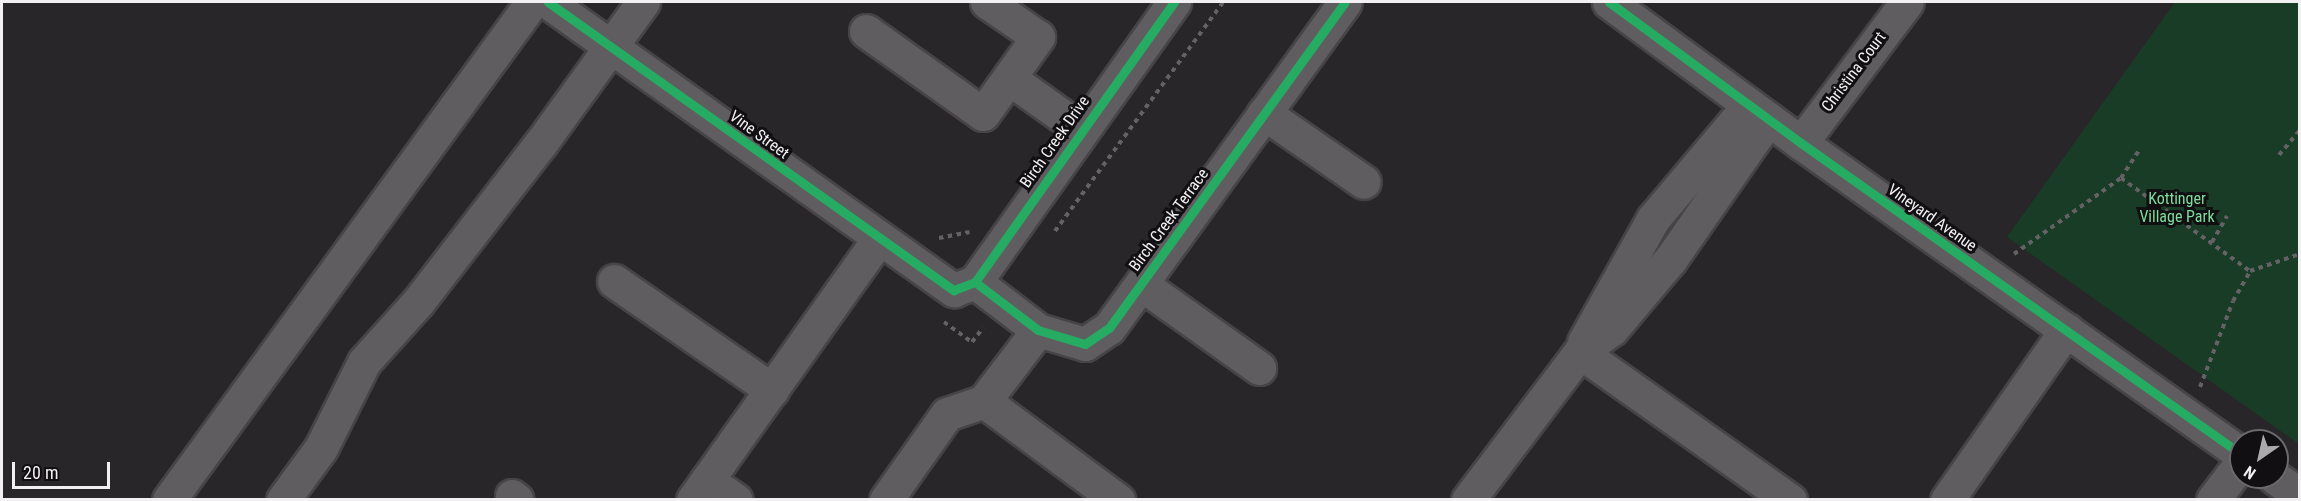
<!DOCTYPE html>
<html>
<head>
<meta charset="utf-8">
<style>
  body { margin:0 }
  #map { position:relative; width:2301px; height:501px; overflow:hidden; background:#292629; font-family:"Roboto Condensed",sans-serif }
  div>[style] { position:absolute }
  .green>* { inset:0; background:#193c27 }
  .path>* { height:4px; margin-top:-2px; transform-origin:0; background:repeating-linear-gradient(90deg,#646264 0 4.5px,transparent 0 9px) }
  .roads { filter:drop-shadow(2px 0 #474447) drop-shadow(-2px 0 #474447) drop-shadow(0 2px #474447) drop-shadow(0 -2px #474447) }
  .minor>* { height:33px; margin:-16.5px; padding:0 16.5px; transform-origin:16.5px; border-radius:16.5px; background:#5f5d5f }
  .cycleway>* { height:9px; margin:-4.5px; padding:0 4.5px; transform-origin:4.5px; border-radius:4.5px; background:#26ab63 }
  span { translate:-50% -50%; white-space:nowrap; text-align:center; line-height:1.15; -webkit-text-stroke:6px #110f11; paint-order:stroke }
  .street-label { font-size:16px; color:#f3f0f3 }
  .park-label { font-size:16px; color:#7ede9e }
  .frame { position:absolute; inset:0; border:3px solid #f3f0f3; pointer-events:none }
  .north { position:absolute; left:2229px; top:429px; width:60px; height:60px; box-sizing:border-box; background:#110f11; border:2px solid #6b696b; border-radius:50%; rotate:214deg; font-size:16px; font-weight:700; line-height:24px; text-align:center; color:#f3f0f3 }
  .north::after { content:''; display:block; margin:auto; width:21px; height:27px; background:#aca9ac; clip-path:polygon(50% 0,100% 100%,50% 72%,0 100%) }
  .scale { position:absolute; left:12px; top:462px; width:98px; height:27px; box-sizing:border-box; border:3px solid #f3f0f3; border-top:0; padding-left:8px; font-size:18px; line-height:21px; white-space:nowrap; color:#f3f0f3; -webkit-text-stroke:4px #110f11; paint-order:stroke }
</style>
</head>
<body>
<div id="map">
  <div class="green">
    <div style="clip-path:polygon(2175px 2px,2299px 2px,2299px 444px,2007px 237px)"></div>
  </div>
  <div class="path">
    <div style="left:2279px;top:155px;width:33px;rotate:-50deg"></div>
    <div style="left:2121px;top:178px;width:33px;rotate:-57deg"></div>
    <div style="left:1055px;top:231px;width:284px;rotate:-53.7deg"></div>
    <div style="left:939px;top:238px;width:31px;rotate:-11deg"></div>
    <div style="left:2212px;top:242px;width:30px;rotate:-60deg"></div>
    <div style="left:2014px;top:254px;width:131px;rotate:-35.4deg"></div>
    <div style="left:2121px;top:178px;width:159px;rotate:35.8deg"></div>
    <div style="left:944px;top:322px;width:34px;rotate:36deg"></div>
    <div style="left:972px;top:342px;width:18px;rotate:-52deg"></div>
    <div style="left:2200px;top:387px;width:92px;rotate:-69deg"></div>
    <div style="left:2233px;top:301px;width:34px;rotate:-60deg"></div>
    <div style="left:2250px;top:271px;width:53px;rotate:-18.8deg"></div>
  </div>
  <div class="roads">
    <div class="minor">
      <div style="left:548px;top:2px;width:498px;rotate:35.4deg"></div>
      <div style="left:954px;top:290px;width:22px;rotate:-21deg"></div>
      <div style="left:975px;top:282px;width:344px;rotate:-54.6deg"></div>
      <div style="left:1609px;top:2px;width:238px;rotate:36.3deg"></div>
      <div style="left:1801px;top:143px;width:539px;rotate:35.25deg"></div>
      <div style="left:866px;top:31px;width:143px;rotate:35.4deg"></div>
      <div style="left:983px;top:114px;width:95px;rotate:-54.5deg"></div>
      <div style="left:1038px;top:37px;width:62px;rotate:-145.5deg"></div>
      <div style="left:1009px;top:78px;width:90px;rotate:35.5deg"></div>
      <div style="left:1264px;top:113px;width:121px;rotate:34.6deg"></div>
      <div style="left:1801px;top:143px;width:176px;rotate:-53.1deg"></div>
      <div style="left:614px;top:281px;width:192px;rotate:34.6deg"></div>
      <div style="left:975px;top:282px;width:79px;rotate:37.3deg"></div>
      <div style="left:1038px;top:330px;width:49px;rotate:16.6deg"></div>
      <div style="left:1085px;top:344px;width:29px;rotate:-34deg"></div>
      <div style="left:1109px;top:328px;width:402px;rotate:-54.1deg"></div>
      <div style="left:1141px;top:284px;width:145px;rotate:35.4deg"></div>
      <div style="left:1584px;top:342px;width:141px;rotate:-60.7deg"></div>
      <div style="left:1653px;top:219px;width:149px;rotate:-49.9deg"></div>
      <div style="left:1580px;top:352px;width:257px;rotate:35.2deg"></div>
      <div style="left:984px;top:401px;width:167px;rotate:36.5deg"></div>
      <div style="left:2274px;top:477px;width:32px;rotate:35deg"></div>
      <div style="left:707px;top:480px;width:35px;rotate:35deg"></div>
      <div style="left:512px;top:496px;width:6px;rotate:39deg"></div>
      <div style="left:169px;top:500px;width:616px;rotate:-53.91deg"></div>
      <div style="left:283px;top:500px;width:64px;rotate:-53.8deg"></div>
      <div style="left:321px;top:448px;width:96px;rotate:-63.4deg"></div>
      <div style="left:364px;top:362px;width:81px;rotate:-48deg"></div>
      <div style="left:418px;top:302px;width:201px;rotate:-52.3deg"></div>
      <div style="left:541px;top:143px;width:174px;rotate:-54.1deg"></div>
      <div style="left:693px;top:500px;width:319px;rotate:-54.6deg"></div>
      <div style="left:886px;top:500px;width:105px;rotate:-54.7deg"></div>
      <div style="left:947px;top:414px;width:39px;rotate:-19deg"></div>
      <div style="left:984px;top:401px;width:89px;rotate:-52.7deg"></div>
      <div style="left:1468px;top:500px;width:186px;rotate:-52.9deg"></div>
      <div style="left:1580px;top:352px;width:39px;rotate:-36deg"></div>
      <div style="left:1612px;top:329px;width:90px;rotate:-50deg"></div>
      <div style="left:1670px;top:260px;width:172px;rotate:-55.2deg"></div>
      <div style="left:1947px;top:500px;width:208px;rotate:-55deg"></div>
      <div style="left:2213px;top:500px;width:46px;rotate:-52.9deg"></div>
    </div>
  </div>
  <div class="cycleway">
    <div style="left:548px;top:2px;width:498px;rotate:35.4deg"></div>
    <div style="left:954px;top:290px;width:22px;rotate:-21deg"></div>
    <div style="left:975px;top:282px;width:344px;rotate:-54.6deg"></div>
    <div style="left:1609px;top:2px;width:238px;rotate:36.3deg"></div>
    <div style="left:1801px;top:143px;width:539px;rotate:35.25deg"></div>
    <div style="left:975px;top:282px;width:79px;rotate:37.3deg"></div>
    <div style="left:1038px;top:330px;width:49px;rotate:16.6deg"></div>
    <div style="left:1085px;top:344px;width:29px;rotate:-34deg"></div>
    <div style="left:1109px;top:328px;width:402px;rotate:-54.1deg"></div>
  </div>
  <div class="street-label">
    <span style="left:1854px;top:72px;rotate:-53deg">Christina Court</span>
    <span style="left:759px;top:135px;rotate:36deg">Vine Street</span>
    <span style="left:1055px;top:142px;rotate:-55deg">Birch Creek Drive</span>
    <span style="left:1932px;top:218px;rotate:35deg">Vineyard Avenue</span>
    <span style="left:1169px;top:220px;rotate:-54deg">Birch Creek Terrace</span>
  </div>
  <div class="park-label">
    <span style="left:2177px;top:208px">Kottinger<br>Village Park</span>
  </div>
  <div class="frame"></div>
  <div class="north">N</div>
  <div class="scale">20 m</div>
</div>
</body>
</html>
